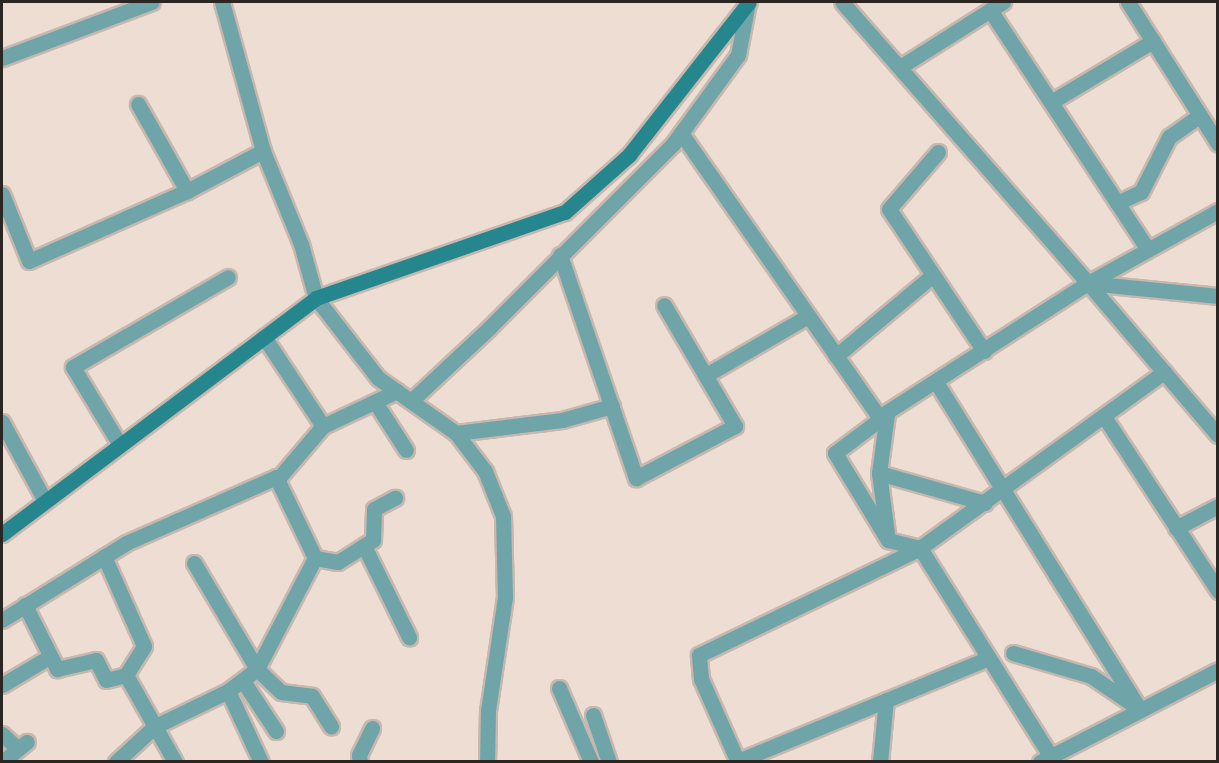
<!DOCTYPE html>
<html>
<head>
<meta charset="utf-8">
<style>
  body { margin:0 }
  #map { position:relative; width:1219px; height:763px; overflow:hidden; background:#edddd2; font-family:"Work Sans",sans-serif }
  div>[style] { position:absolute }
  .roads { filter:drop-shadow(2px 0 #c6b8af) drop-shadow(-2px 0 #c6b8af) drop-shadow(0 2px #c6b8af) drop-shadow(0 -2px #c6b8af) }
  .street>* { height:15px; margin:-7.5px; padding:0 7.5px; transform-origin:7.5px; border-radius:7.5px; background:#6fa5a9 }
  .secondary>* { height:15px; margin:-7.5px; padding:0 7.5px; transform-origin:7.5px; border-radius:7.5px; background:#26868d }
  span { translate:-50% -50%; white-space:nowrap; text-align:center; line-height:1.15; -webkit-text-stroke:4.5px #fff; paint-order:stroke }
  .frame { position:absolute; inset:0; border:3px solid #2c2622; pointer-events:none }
</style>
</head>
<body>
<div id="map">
  <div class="roads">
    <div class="street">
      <div style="left:222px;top:2px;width:155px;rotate:74.6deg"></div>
      <div style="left:263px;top:151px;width:100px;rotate:67.8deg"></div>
      <div style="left:301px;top:244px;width:56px;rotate:74.5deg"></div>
      <div style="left:316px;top:298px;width:101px;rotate:52.2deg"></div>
      <div style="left:378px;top:378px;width:95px;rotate:35.2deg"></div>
      <div style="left:456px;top:433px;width:48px;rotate:52.7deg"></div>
      <div style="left:485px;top:471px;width:48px;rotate:68.2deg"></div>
      <div style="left:503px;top:516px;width:81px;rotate:88.6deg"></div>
      <div style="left:505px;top:597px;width:115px;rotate:98.5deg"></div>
      <div style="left:488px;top:711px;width:51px;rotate:91.1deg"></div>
      <div style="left:1128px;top:2px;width:168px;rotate:57.6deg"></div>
      <div style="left:990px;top:10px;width:287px;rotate:56.6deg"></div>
      <div style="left:2px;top:58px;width:160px;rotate:-20.5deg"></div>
      <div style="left:900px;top:67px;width:122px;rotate:-32.3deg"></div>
      <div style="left:1051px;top:102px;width:119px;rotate:-30.9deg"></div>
      <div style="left:138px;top:104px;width:100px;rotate:60.6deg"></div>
      <div style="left:681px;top:133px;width:346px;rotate:55.1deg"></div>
      <div style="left:879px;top:417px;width:248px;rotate:-32.7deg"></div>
      <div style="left:1088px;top:283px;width:373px;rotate:-131.2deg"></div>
      <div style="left:938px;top:152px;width:75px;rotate:130.7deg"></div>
      <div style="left:889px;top:209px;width:171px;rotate:56.2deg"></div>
      <div style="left:2px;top:194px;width:72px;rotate:68.1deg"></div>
      <div style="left:29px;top:261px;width:173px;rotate:-23.9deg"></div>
      <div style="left:187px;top:191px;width:86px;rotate:-27.8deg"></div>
      <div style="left:1117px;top:203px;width:26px;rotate:-25deg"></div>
      <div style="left:1141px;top:192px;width:62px;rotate:-63deg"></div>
      <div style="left:1169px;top:137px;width:38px;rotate:-35deg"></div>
      <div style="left:560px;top:255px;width:236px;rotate:71.2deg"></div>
      <div style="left:636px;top:478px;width:112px;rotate:-27.7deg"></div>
      <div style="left:735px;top:426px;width:140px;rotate:-120.4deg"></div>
      <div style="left:1088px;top:283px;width:200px;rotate:49.5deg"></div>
      <div style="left:1088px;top:283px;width:149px;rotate:-29deg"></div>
      <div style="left:1088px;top:283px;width:131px;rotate:5.7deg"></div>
      <div style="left:264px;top:337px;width:107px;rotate:56.5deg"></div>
      <div style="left:836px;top:356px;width:126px;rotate:-39.9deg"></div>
      <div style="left:708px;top:374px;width:116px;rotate:-30.1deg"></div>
      <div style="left:936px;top:382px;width:386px;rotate:58.1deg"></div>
      <div style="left:411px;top:401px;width:108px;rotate:-43.1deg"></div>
      <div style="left:490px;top:327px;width:259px;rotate:-45deg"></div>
      <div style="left:673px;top:144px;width:110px;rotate:-53.9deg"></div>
      <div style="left:738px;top:55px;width:53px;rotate:-79.1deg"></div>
      <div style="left:375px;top:402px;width:57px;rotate:57.1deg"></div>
      <div style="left:887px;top:414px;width:65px;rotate:143.1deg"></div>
      <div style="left:835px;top:453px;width:102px;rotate:58.7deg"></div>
      <div style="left:888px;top:540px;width:33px;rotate:14deg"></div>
      <div style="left:920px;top:548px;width:252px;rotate:57.9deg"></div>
      <div style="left:887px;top:414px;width:60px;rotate:97.7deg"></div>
      <div style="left:879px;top:473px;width:61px;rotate:82.4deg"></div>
      <div style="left:1105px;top:418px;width:207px;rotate:56.8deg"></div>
      <div style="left:2px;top:422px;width:90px;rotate:61.4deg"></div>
      <div style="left:456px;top:433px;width:107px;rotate:-7deg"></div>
      <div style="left:562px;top:420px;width:52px;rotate:-15.6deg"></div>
      <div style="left:120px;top:445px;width:91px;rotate:-121.1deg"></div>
      <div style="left:73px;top:367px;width:179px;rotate:-30.1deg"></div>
      <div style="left:879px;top:473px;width:110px;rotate:15.8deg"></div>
      <div style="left:277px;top:480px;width:71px;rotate:-49.6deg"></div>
      <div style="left:323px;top:426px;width:82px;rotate:-25.3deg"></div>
      <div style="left:1176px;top:528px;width:47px;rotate:-27.6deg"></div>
      <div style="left:364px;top:546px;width:102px;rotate:63.7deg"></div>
      <div style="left:315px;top:558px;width:23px;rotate:10deg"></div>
      <div style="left:338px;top:562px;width:41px;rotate:-32.2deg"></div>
      <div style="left:373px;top:540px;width:31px;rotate:-88deg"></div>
      <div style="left:374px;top:509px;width:24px;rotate:-28deg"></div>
      <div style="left:194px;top:563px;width:123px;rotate:59.3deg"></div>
      <div style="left:257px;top:669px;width:33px;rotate:44deg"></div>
      <div style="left:281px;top:692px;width:31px;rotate:7deg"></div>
      <div style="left:312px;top:696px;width:36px;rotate:58deg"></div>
      <div style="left:25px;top:605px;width:72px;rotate:63.4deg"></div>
      <div style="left:57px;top:669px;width:40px;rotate:-13deg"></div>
      <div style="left:96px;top:660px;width:22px;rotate:63deg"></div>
      <div style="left:106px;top:680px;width:21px;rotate:-14deg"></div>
      <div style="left:126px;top:675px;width:34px;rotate:-58deg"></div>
      <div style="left:144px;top:646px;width:98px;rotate:-114deg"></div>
      <div style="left:2px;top:620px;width:146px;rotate:-31.8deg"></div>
      <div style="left:126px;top:543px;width:164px;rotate:-23.7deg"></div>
      <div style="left:276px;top:477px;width:90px;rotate:64.3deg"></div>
      <div style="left:315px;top:558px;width:125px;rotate:117.6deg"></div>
      <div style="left:257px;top:669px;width:36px;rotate:143deg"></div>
      <div style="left:228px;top:691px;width:82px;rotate:154.1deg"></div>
      <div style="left:154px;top:727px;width:52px;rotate:137.4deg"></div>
      <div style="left:1013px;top:653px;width:81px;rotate:16.4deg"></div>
      <div style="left:1091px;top:676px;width:53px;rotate:34.3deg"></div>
      <div style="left:126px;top:675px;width:100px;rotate:60.6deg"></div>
      <div style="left:243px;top:681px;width:60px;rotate:56.6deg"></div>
      <div style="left:2px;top:685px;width:55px;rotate:-30.8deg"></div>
      <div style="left:559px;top:688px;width:81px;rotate:66.6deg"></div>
      <div style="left:228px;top:691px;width:78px;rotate:65.1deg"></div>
      <div style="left:593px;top:715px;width:50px;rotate:71.2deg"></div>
      <div style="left:2px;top:734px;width:21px;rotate:43deg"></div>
      <div style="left:738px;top:761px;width:271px;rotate:-22.3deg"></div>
      <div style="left:2px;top:762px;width:32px;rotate:-39deg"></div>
      <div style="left:360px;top:762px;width:7px;rotate:-98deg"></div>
      <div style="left:359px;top:755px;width:30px;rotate:-64deg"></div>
      <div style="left:738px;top:762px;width:91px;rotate:-114deg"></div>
      <div style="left:701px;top:679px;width:24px;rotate:-95deg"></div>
      <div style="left:699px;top:655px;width:246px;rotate:-25.8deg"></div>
      <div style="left:920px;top:548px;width:301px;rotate:-35.8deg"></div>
      <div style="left:880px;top:762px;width:62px;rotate:-84.5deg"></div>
      <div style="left:1040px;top:762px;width:200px;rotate:-27.3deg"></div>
    </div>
    <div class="secondary">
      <div style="left:2px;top:534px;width:393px;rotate:-36.9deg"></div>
      <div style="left:316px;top:298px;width:263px;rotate:-19.1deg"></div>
      <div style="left:565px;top:212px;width:86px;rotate:-41.7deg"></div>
      <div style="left:629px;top:155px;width:194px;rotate:-51.9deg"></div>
    </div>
  </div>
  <div class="frame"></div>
</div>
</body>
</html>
